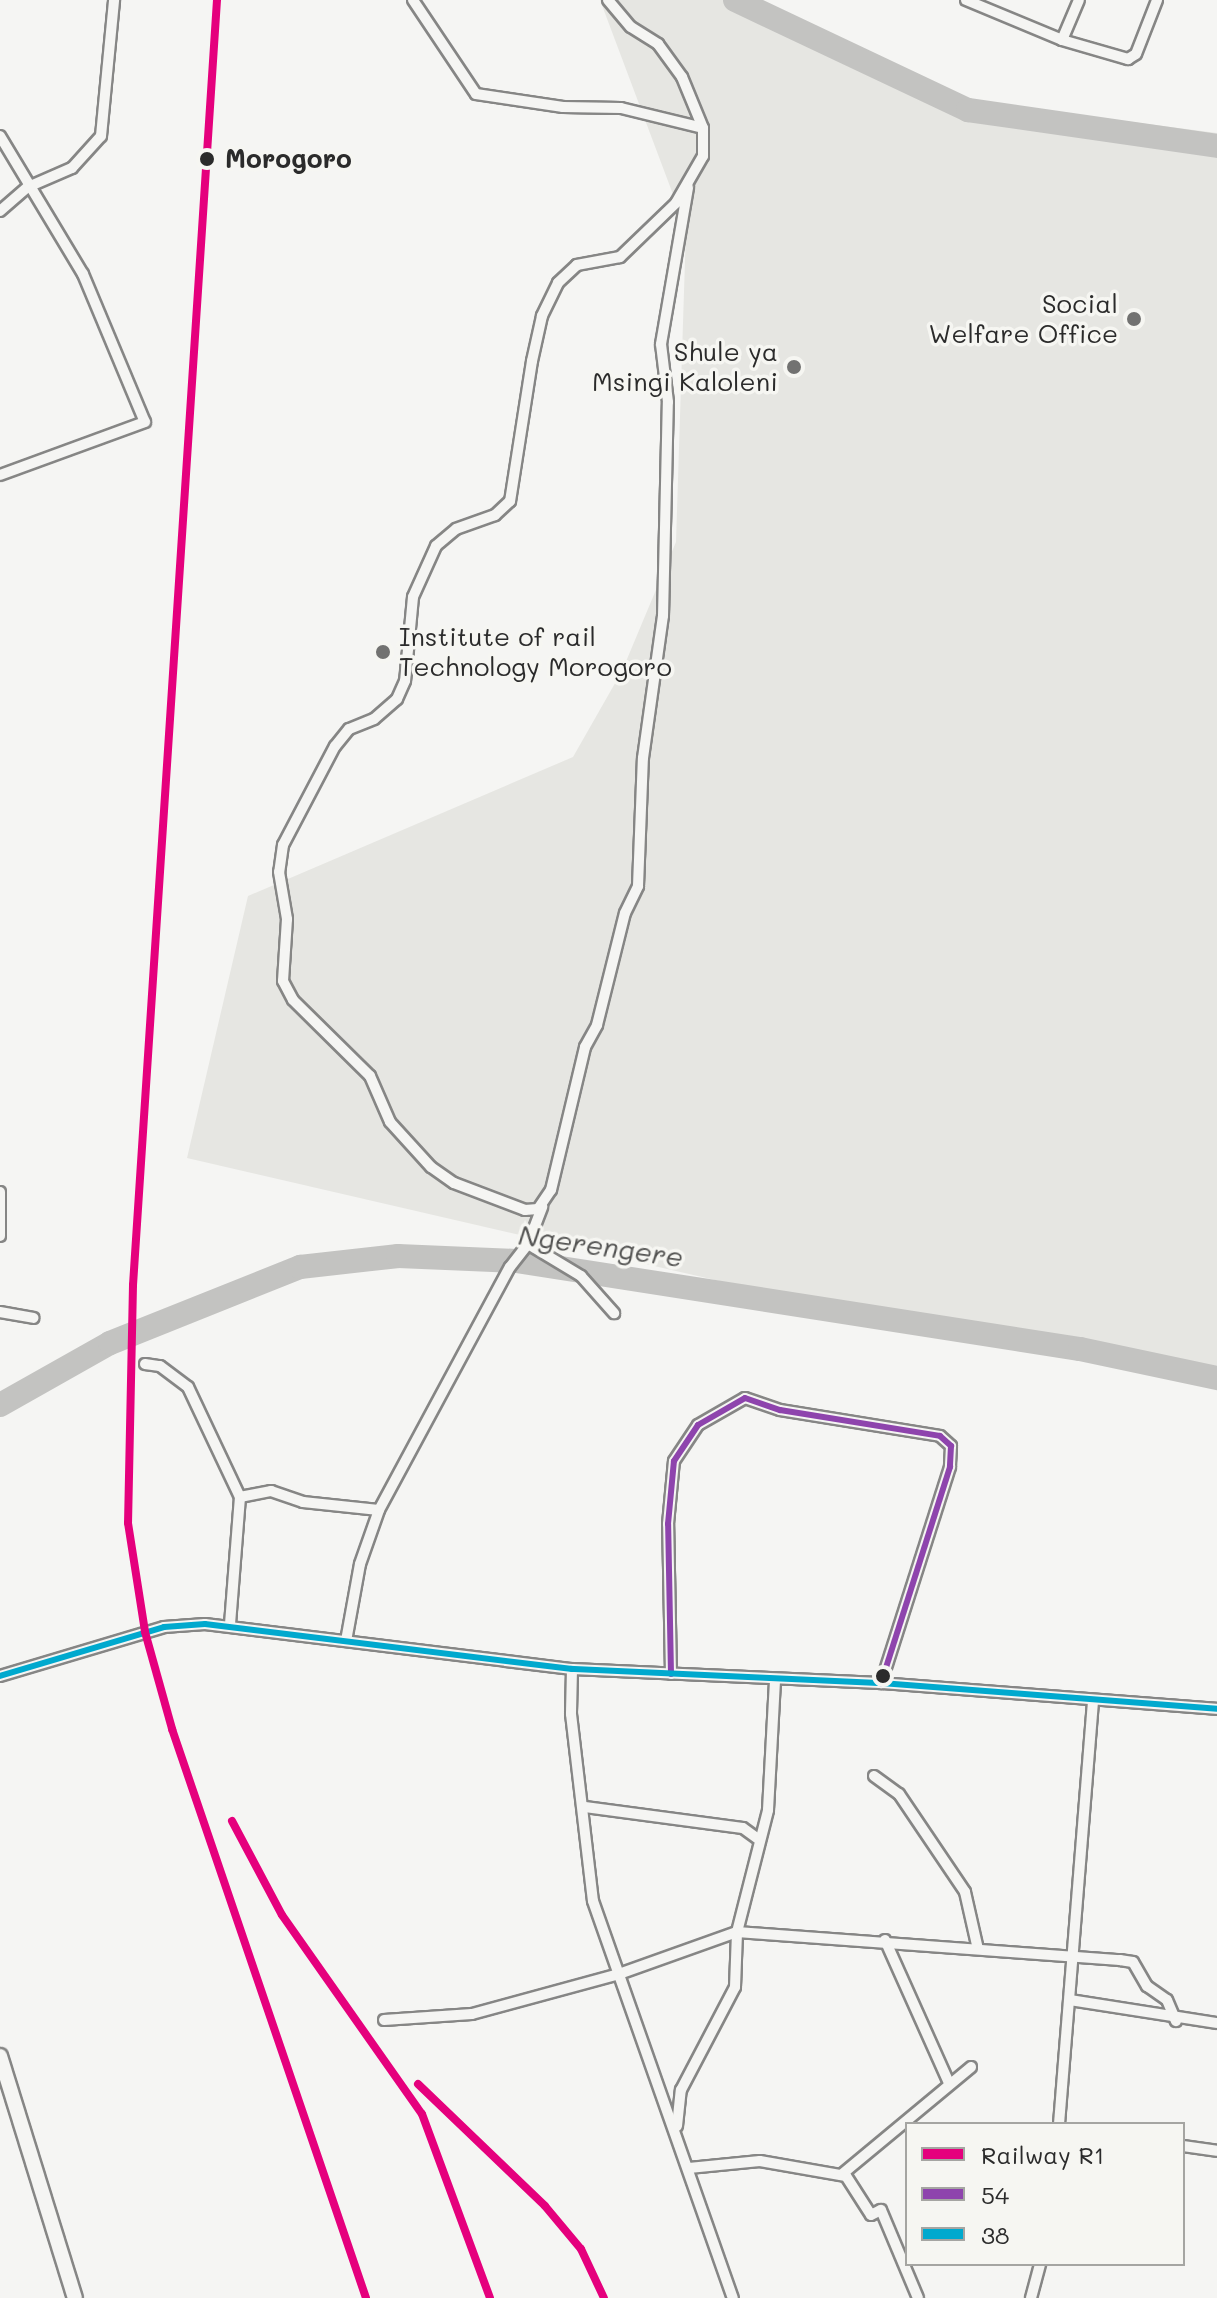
<!DOCTYPE html>
<html>
<head>
<meta charset="utf-8">
<style>
  body { margin:0 }
  #map { position:relative; width:1217px; height:2298px; overflow:hidden; background:#f5f5f3; font-family:Mali,sans-serif }
  div>[style] { position:absolute }
  .green>* { inset:0; background:#e6e6e2 }
  .river>* { height:24px; margin:-12px; padding:0 12px; transform-origin:12px; border-radius:12px; background:#c3c3c1 }
  .roads { filter:drop-shadow(2px 0 #868685) drop-shadow(-2px 0 #868685) drop-shadow(0 2px #868685) drop-shadow(0 -2px #868685) }
  .minor>* { height:10px; margin:-5px; padding:0 5px; transform-origin:5px; border-radius:5px; background:#f5f5f3 }
  .secondary>* { height:14px; margin:-7px; padding:0 7px; transform-origin:7px; border-radius:7px; background:#f5f5f3 }
  .bus-1>* { height:6px; margin:-3px; padding:0 3px; transform-origin:3px; border-radius:3px; background:#8e44ad }
  .bus-2>* { height:6px; margin:-3px; padding:0 3px; transform-origin:3px; border-radius:3px; background:#00a9ce }
  .rail-1>* { height:8px; margin:-4px; padding:0 4px; transform-origin:4px; border-radius:4px; background:#e5007d }
  .dots>* { width:22px; height:22px; translate:-50% -50%; box-sizing:border-box; border:4px solid #f6f6f2; border-radius:50% }
  span { translate:-50% -50%; white-space:nowrap; text-align:center; line-height:1.15; -webkit-text-stroke:7px #f6f6f2; paint-order:stroke }
  .stop-label { font-size:26px; color:#2b2b2b; font-weight:700 }
  .left { translate:0 -50%; text-align:left }
  .poi-label { font-size:26px; color:#2b2b2b }
  .right { translate:-100% -50%; text-align:right }
  .water-label { font-size:28px; color:#525251; font-style:italic }
  .legend { position:absolute; left:905px; top:2122px; width:280px; height:144px; box-sizing:border-box; background:#f6f6f2; border:2px solid #a5a5a2; margin:0; padding:10px 14px; list-style:none; font-size:24px; color:#2b2b2b }
  .legend li { display:flex; align-items:center; gap:16px; height:40px }
  .legend b { width:40px; border:2px solid #a5a5a2 }
</style>
</head>
<body>
<div id="map">
  <div class="green">
    <div style="clip-path:polygon(600px 0,761px 0,977px 102px,1217px 133px,1217px 1389px,875px 1317px,187px 1158px,248px 896px,573px 757px,622px 671px,676px 542px,686px 229px)"></div>
  </div>
  <div class="river">
    <div style="left:735px;top:0;width:258px;rotate:25.3deg"></div>
    <div style="left:968px;top:110px;width:252px;rotate:8.2deg"></div>
    <div style="left:0;top:1405px;width:126px;rotate:-29.4deg"></div>
    <div style="left:110px;top:1343px;width:205px;rotate:-21.8deg"></div>
    <div style="left:300px;top:1267px;width:99px;rotate:-6.4deg"></div>
    <div style="left:398px;top:1256px;width:118px;rotate:2.4deg"></div>
    <div style="left:516px;top:1261px;width:571px;rotate:8.87deg"></div>
    <div style="left:1080px;top:1349px;width:140px;rotate:12deg"></div>
  </div>
  <div class="roads">
    <div class="minor">
      <div style="left:413px;top:0;width:113px;rotate:56.2deg"></div>
      <div style="left:476px;top:94px;width:88px;rotate:8.5deg"></div>
      <div style="left:563px;top:107px;width:58px;rotate:1deg"></div>
      <div style="left:621px;top:108px;width:84px;rotate:13.7deg"></div>
      <div style="left:608px;top:0;width:35px;rotate:50deg"></div>
      <div style="left:631px;top:27px;width:32px;rotate:32deg"></div>
      <div style="left:658px;top:44px;width:41px;rotate:54deg"></div>
      <div style="left:682px;top:77px;width:55px;rotate:67.6deg"></div>
      <div style="left:703px;top:128px;width:28px;rotate:90deg"></div>
      <div style="left:703px;top:156px;width:54px;rotate:119.9deg"></div>
      <div style="left:676px;top:203px;width:78px;rotate:136deg"></div>
      <div style="left:620px;top:257px;width:44px;rotate:169.5deg"></div>
      <div style="left:577px;top:265px;width:26px;rotate:137deg"></div>
      <div style="left:558px;top:283px;width:37px;rotate:116deg"></div>
      <div style="left:542px;top:316px;width:46px;rotate:102.5deg"></div>
      <div style="left:532px;top:361px;width:142px;rotate:98.9deg"></div>
      <div style="left:510px;top:501px;width:21px;rotate:137deg"></div>
      <div style="left:495px;top:515px;width:41px;rotate:160.3deg"></div>
      <div style="left:456px;top:529px;width:26px;rotate:140deg"></div>
      <div style="left:436px;top:546px;width:56px;rotate:114.3deg"></div>
      <div style="left:413px;top:597px;width:84px;rotate:95.4deg"></div>
      <div style="left:405px;top:681px;width:20px;rotate:114deg"></div>
      <div style="left:397px;top:699px;width:30px;rotate:139deg"></div>
      <div style="left:374px;top:719px;width:27px;rotate:158deg"></div>
      <div style="left:349px;top:729px;width:22px;rotate:129deg"></div>
      <div style="left:335px;top:746px;width:112px;rotate:117.7deg"></div>
      <div style="left:283px;top:845px;width:27px;rotate:98deg"></div>
      <div style="left:279px;top:872px;width:48px;rotate:80.3deg"></div>
      <div style="left:287px;top:919px;width:62px;rotate:93.7deg"></div>
      <div style="left:283px;top:981px;width:21px;rotate:62deg"></div>
      <div style="left:293px;top:1000px;width:108px;rotate:44.6deg"></div>
      <div style="left:370px;top:1076px;width:50px;rotate:66.5deg"></div>
      <div style="left:390px;top:1122px;width:61px;rotate:47.7deg"></div>
      <div style="left:431px;top:1167px;width:28px;rotate:35deg"></div>
      <div style="left:454px;top:1183px;width:76px;rotate:20.8deg"></div>
      <div style="left:525px;top:1210px;width:13px;rotate:-4deg"></div>
      <div style="left:538px;top:1209px;width:23px;rotate:-56deg"></div>
      <div style="left:551px;top:1190px;width:147px;rotate:-76.6deg"></div>
      <div style="left:585px;top:1047px;width:25px;rotate:-61deg"></div>
      <div style="left:597px;top:1025px;width:115px;rotate:-76deg"></div>
      <div style="left:625px;top:913px;width:30px;rotate:-64deg"></div>
      <div style="left:638px;top:886px;width:128px;rotate:-87.8deg"></div>
      <div style="left:643px;top:758px;width:143px;rotate:-82deg"></div>
      <div style="left:663px;top:616px;width:214px;rotate:-88.7deg"></div>
      <div style="left:668px;top:402px;width:58px;rotate:-96.9deg"></div>
      <div style="left:661px;top:344px;width:159px;rotate:-80.2deg"></div>
      <div style="left:966px;top:0;width:104px;rotate:22.6deg"></div>
      <div style="left:1062px;top:40px;width:69px;rotate:16.1deg"></div>
      <div style="left:1128px;top:59px;width:9px;rotate:-32deg"></div>
      <div style="left:1136px;top:54px;width:58px;rotate:-68.7deg"></div>
      <div style="left:1062px;top:40px;width:43px;rotate:-67deg"></div>
      <div style="left:0;top:136px;width:161px;rotate:59deg"></div>
      <div style="left:83px;top:274px;width:160px;rotate:67.3deg"></div>
      <div style="left:145px;top:422px;width:154px;rotate:159.9deg"></div>
      <div style="left:0;top:211px;width:37px;rotate:-41deg"></div>
      <div style="left:28px;top:187px;width:48px;rotate:-23.4deg"></div>
      <div style="left:72px;top:168px;width:43px;rotate:-47.8deg"></div>
      <div style="left:101px;top:136px;width:137px;rotate:-84.5deg"></div>
      <div style="left:0;top:1192px;width:44px;rotate:90deg"></div>
      <div style="left:528px;top:1244px;width:40px;rotate:-69deg"></div>
      <div style="left:0;top:1312px;width:34px;rotate:10deg"></div>
      <div style="left:145px;top:1364px;width:15px;rotate:8deg"></div>
      <div style="left:160px;top:1366px;width:35px;rotate:37deg"></div>
      <div style="left:188px;top:1387px;width:122px;rotate:64.7deg"></div>
      <div style="left:240px;top:1497px;width:128px;rotate:94.5deg"></div>
      <div style="left:240px;top:1497px;width:32px;rotate:-11deg"></div>
      <div style="left:271px;top:1491px;width:34px;rotate:19deg"></div>
      <div style="left:303px;top:1502px;width:76px;rotate:6deg"></div>
      <div style="left:346px;top:1641px;width:78px;rotate:-79.7deg"></div>
      <div style="left:360px;top:1564px;width:57px;rotate:-70.6deg"></div>
      <div style="left:379px;top:1510px;width:276px;rotate:-61.7deg"></div>
      <div style="left:510px;top:1267px;width:29px;rotate:-52deg"></div>
      <div style="left:528px;top:1244px;width:62px;rotate:31.1deg"></div>
      <div style="left:581px;top:1276px;width:50px;rotate:48.3deg"></div>
      <div style="left:572px;top:1669px;width:45px;rotate:91.3deg"></div>
      <div style="left:571px;top:1714px;width:188px;rotate:83.3deg"></div>
      <div style="left:593px;top:1901px;width:421px;rotate:70.6deg"></div>
      <div style="left:671px;top:1674px;width:150px;rotate:-91.1deg"></div>
      <div style="left:668px;top:1524px;width:63px;rotate:-84.6deg"></div>
      <div style="left:674px;top:1461px;width:43px;rotate:-56.3deg"></div>
      <div style="left:698px;top:1425px;width:54px;rotate:-29.9deg"></div>
      <div style="left:745px;top:1398px;width:37px;rotate:19deg"></div>
      <div style="left:780px;top:1410px;width:162px;rotate:9.2deg"></div>
      <div style="left:940px;top:1436px;width:15px;rotate:42deg"></div>
      <div style="left:951px;top:1446px;width:21px;rotate:93deg"></div>
      <div style="left:950px;top:1467px;width:227px;rotate:107.7deg"></div>
      <div style="left:0;top:1676px;width:171px;rotate:-16.6deg"></div>
      <div style="left:164px;top:1627px;width:41px;rotate:-4.2deg"></div>
      <div style="left:205px;top:1624px;width:370px;rotate:7deg"></div>
      <div style="left:572px;top:1669px;width:309px;rotate:2.6deg"></div>
      <div style="left:881px;top:1683px;width:337px;rotate:4.4deg"></div>
      <div style="left:874px;top:1776px;width:31px;rotate:36deg"></div>
      <div style="left:899px;top:1794px;width:118px;rotate:56deg"></div>
      <div style="left:965px;top:1892px;width:58px;rotate:77.2deg"></div>
      <div style="left:585px;top:1807px;width:159px;rotate:7.6deg"></div>
      <div style="left:743px;top:1828px;width:17px;rotate:36deg"></div>
      <div style="left:885px;top:1940px;width:157px;rotate:65.9deg"></div>
      <div style="left:1070px;top:2000px;width:149px;rotate:8.9deg"></div>
      <div style="left:384px;top:2020px;width:88px;rotate:-3.9deg"></div>
      <div style="left:472px;top:2014px;width:152px;rotate:-15.2deg"></div>
      <div style="left:619px;top:1974px;width:125px;rotate:-19.6deg"></div>
      <div style="left:737px;top:1932px;width:384px;rotate:4.2deg"></div>
      <div style="left:1120px;top:1960px;width:13px;rotate:9deg"></div>
      <div style="left:1133px;top:1962px;width:28px;rotate:60deg"></div>
      <div style="left:1147px;top:1986px;width:24px;rotate:35deg"></div>
      <div style="left:1167px;top:2000px;width:23px;rotate:67deg"></div>
      <div style="left:1059px;top:2124px;width:425px;rotate:-85.4deg"></div>
      <div style="left:677px;top:2126px;width:36px;rotate:-84deg"></div>
      <div style="left:681px;top:2090px;width:116px;rotate:-62.3deg"></div>
      <div style="left:735px;top:1987px;width:55px;rotate:-87.9deg"></div>
      <div style="left:737px;top:1932px;width:126px;rotate:-75.7deg"></div>
      <div style="left:768px;top:1810px;width:131px;rotate:-86.9deg"></div>
      <div style="left:1183px;top:2146px;width:34px;rotate:8deg"></div>
      <div style="left:689px;top:2168px;width:71px;rotate:-5.6deg"></div>
      <div style="left:760px;top:2161px;width:87px;rotate:9.9deg"></div>
      <div style="left:846px;top:2176px;width:46px;rotate:57.3deg"></div>
      <div style="left:871px;top:2215px;width:11px;rotate:-27deg"></div>
      <div style="left:881px;top:2210px;width:95px;rotate:67.2deg"></div>
      <div style="left:841px;top:2175px;width:169px;rotate:-39.7deg"></div>
      <div style="left:1031px;top:2298px;width:35px;rotate:-75deg"></div>
    </div>
    <div class="secondary">
      <div style="left:0;top:2056px;width:253px;rotate:72.8deg"></div>
    </div>
  </div>
  <div class="bus-1">
    <div style="left:671px;top:1674px;width:150px;rotate:-91.1deg"></div>
    <div style="left:668px;top:1524px;width:63px;rotate:-84.6deg"></div>
    <div style="left:674px;top:1461px;width:43px;rotate:-56.3deg"></div>
    <div style="left:698px;top:1425px;width:54px;rotate:-29.9deg"></div>
    <div style="left:745px;top:1398px;width:37px;rotate:19deg"></div>
    <div style="left:780px;top:1410px;width:162px;rotate:9.2deg"></div>
    <div style="left:940px;top:1436px;width:15px;rotate:42deg"></div>
    <div style="left:951px;top:1446px;width:21px;rotate:93deg"></div>
    <div style="left:950px;top:1467px;width:227px;rotate:107.7deg"></div>
  </div>
  <div class="bus-2">
    <div style="left:0;top:1676px;width:171px;rotate:-16.6deg"></div>
    <div style="left:164px;top:1627px;width:41px;rotate:-4.2deg"></div>
    <div style="left:205px;top:1624px;width:370px;rotate:7deg"></div>
    <div style="left:572px;top:1669px;width:309px;rotate:2.6deg"></div>
    <div style="left:881px;top:1683px;width:337px;rotate:4.4deg"></div>
  </div>
  <div class="rail-1">
    <div style="left:217px;top:0;width:1288px;rotate:93.74deg"></div>
    <div style="left:133px;top:1285px;width:238px;rotate:91.2deg"></div>
    <div style="left:128px;top:1523px;width:110px;rotate:81.1deg"></div>
    <div style="left:145px;top:1632px;width:101px;rotate:74.4deg"></div>
    <div style="left:172px;top:1729px;width:601px;rotate:71.17deg"></div>
    <div style="left:232px;top:1821px;width:106px;rotate:62deg"></div>
    <div style="left:282px;top:1915px;width:243px;rotate:54.9deg"></div>
    <div style="left:422px;top:2114px;width:196px;rotate:69.7deg"></div>
    <div style="left:418px;top:2084px;width:176px;rotate:43.8deg"></div>
    <div style="left:545px;top:2206px;width:56px;rotate:50.1deg"></div>
    <div style="left:581px;top:2249px;width:54px;rotate:64.9deg"></div>
  </div>
  <div class="dots">
    <div style="left:207px;top:159px;background:#2b2b2b"></div>
    <div style="left:1134px;top:319px;background:#727271"></div>
    <div style="left:794px;top:367px;background:#727271"></div>
    <div style="left:383px;top:652px;background:#727271"></div>
    <div style="left:883px;top:1676px;background:#2b2b2b"></div>
  </div>
  <div class="stop-label">
    <span class="left" style="left:225px;top:159px">Morogoro</span>
  </div>
  <div class="poi-label">
    <span class="right" style="left:1118px;top:319px">Social<br>Welfare Office</span>
    <span class="right" style="left:778px;top:367px">Shule ya<br>Msingi Kaloleni</span>
    <span class="left" style="left:399px;top:652px">Institute of rail<br>Technology Morogoro</span>
  </div>
  <div class="water-label">
    <span style="left:601px;top:1245px;rotate:8deg">Ngerengere</span>
  </div>
  <ul class="legend">
  <li><b style="height:10px;background:#e5007d"></b>Railway R1</li>
  <li><b style="height:10px;background:#8e44ad"></b>54</li>
  <li><b style="height:10px;background:#00a9ce"></b>38</li>
  </ul>
</div>
</body>
</html>
